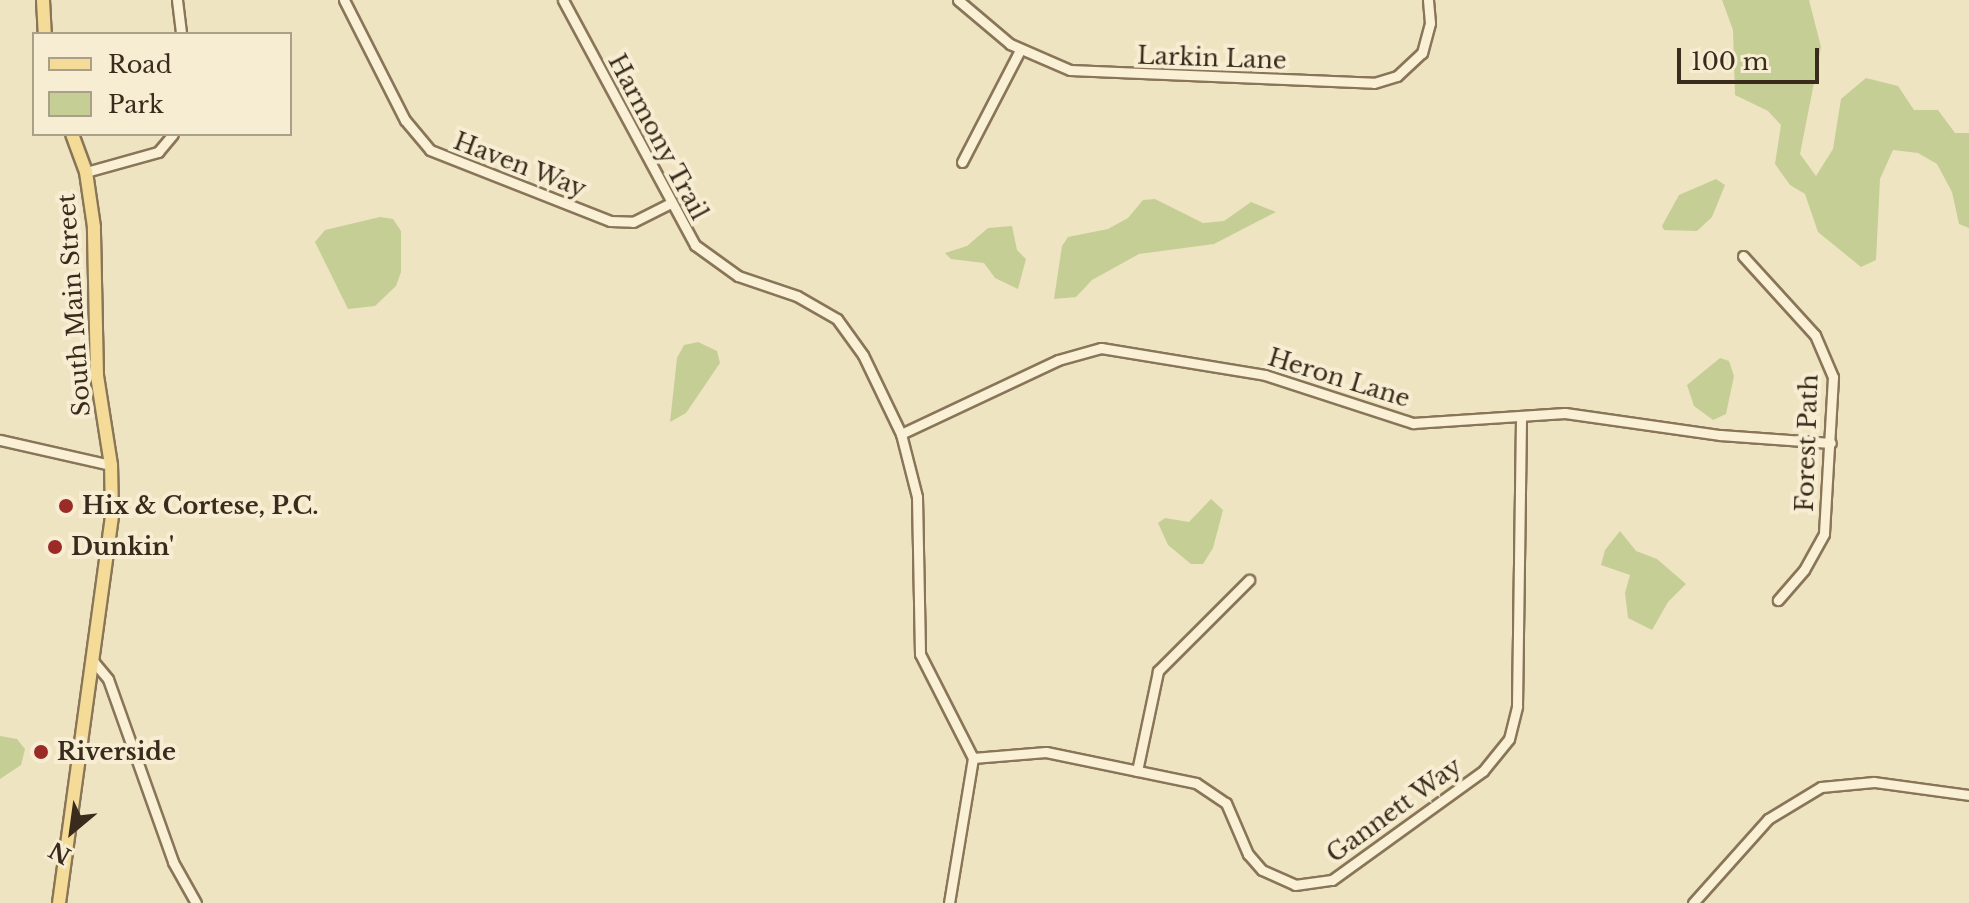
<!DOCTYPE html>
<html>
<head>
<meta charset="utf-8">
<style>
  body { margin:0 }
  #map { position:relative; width:1969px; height:903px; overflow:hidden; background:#efe4c2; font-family:"Libre Baskerville",serif }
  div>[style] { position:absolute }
  .green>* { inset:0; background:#c5ce95 }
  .roads { filter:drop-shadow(2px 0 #897558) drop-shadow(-2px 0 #897558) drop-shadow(0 2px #897558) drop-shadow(0 -2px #897558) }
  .minor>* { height:9px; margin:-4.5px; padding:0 4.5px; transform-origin:4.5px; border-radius:4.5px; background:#faf0d5 }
  .major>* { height:12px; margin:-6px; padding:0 6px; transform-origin:6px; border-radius:6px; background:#f4db98 }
  .dots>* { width:22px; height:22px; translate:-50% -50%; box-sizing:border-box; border:4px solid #f6edd2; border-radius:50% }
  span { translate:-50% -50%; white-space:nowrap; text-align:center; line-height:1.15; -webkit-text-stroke:8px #f6edd2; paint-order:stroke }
  .street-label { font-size:24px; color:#392c1d }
  .poi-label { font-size:24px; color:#392c1d; font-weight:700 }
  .left { translate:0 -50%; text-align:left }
  .legend { position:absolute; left:32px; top:32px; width:260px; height:104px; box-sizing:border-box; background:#f6edd2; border:2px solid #aaa08a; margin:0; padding:10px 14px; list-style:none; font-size:24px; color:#392c1d }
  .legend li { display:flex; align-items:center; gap:16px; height:40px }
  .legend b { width:40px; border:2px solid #aaa08a }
  .north { position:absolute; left:32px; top:791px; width:80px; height:80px; -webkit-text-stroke:6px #f6edd2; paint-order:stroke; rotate:209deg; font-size:22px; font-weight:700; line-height:32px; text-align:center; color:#392c1d }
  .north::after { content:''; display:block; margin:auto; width:28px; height:36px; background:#392c1d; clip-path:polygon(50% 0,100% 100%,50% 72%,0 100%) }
  .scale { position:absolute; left:1677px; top:48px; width:142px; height:36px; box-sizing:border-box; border:4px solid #392c1d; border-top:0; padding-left:10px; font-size:24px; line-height:28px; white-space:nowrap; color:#392c1d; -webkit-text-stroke:6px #f6edd2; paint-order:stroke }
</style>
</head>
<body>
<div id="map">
  <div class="green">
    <div style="clip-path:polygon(1722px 0,1809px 0,1821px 47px,1800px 154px,1816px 176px,1833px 149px,1841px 99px,1866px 78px,1898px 86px,1914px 110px,1938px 110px,1955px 133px,1969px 133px,1969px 228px,1959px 224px,1952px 192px,1937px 164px,1918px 153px,1893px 150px,1880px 179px,1876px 260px,1861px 267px,1818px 232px,1805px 194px,1790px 185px,1775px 164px,1781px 125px,1768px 111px,1735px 95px,1733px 30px)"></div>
    <div style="clip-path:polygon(1716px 179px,1725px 185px,1712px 217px,1697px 231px,1664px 230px,1662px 226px,1679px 195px)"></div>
    <div style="clip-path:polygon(1155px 199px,1203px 223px,1224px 221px,1251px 202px,1276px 212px,1214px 244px,1139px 254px,1092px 280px,1076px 297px,1054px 299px,1062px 246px,1068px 237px,1108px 229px,1128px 218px,1143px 200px)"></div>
    <div style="clip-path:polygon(380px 217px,393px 219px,401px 231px,401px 272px,396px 286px,375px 306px,348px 309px,315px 242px,325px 230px)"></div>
    <div style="clip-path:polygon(1012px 226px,1017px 250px,1026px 259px,1018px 289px,995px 278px,984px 263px,951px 259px,945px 253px,967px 246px,988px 228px)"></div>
    <div style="clip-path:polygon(698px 342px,717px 351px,720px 363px,686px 413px,670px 422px,677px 358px,684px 345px)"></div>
    <div style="clip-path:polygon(1720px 358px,1729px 361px,1734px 376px,1726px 414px,1713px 420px,1694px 406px,1687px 385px)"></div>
    <div style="clip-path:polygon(1211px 499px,1223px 510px,1213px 548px,1203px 564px,1191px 564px,1168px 545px,1158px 523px,1165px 518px,1189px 522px)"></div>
    <div style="clip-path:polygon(1620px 531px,1636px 551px,1657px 559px,1686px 584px,1668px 602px,1652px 630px,1628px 618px,1625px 593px,1630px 575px,1601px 565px,1605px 550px)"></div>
    <div style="clip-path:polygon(0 736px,17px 739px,25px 749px,21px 765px,0 779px)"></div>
  </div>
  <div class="roads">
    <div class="minor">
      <div style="left:177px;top:0;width:34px;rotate:83deg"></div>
      <div style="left:344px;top:0;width:135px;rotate:63.1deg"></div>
      <div style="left:405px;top:120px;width:39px;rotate:50deg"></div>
      <div style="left:430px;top:150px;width:193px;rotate:21.5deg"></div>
      <div style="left:610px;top:221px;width:23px;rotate:2deg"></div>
      <div style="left:633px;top:222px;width:40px;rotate:-26.6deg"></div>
      <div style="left:563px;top:0;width:278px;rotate:61.7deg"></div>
      <div style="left:695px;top:245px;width:53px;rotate:35.8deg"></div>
      <div style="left:738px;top:276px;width:62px;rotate:18.7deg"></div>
      <div style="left:797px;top:296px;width:46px;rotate:29.9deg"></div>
      <div style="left:837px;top:319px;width:44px;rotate:54.2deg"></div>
      <div style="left:863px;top:355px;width:88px;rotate:64.3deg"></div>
      <div style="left:901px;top:434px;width:65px;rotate:75.7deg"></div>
      <div style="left:917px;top:497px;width:157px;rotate:88.9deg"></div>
      <div style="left:920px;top:654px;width:117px;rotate:63deg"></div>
      <div style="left:973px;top:758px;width:147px;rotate:99.4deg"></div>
      <div style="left:958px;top:0;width:68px;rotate:40.2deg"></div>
      <div style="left:1010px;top:44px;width:65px;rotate:23.4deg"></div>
      <div style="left:1070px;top:70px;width:304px;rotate:2.4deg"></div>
      <div style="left:1374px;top:83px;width:24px;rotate:-17deg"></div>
      <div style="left:1397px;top:76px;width:34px;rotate:-43deg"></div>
      <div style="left:1422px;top:53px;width:31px;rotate:-75deg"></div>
      <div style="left:1430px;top:23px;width:23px;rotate:-95deg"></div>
      <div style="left:962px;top:162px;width:126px;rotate:-62.6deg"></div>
      <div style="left:86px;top:172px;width:75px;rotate:-15.5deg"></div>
      <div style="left:158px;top:152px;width:23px;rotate:-50deg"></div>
      <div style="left:1743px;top:256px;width:107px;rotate:47.7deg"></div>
      <div style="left:1815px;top:335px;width:46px;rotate:66.8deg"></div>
      <div style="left:1833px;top:377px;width:157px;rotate:93.3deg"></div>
      <div style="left:1824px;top:534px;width:41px;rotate:119.1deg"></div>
      <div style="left:1804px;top:570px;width:40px;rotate:131deg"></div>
      <div style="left:901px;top:434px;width:174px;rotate:-25.2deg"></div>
      <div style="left:1058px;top:360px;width:45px;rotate:-15.6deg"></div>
      <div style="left:1101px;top:348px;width:166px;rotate:9.3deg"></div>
      <div style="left:1265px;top:375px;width:156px;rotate:18deg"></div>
      <div style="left:1413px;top:423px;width:152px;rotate:-3.8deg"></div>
      <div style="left:1565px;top:413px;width:157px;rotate:8.1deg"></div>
      <div style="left:1720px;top:435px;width:111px;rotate:4.1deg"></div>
      <div style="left:0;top:440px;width:114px;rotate:12.7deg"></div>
      <div style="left:93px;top:661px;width:23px;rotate:50deg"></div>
      <div style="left:108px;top:679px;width:194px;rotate:70.4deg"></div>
      <div style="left:173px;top:862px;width:47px;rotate:60.7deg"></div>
      <div style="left:973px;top:758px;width:73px;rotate:-4.7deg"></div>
      <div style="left:1046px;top:752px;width:153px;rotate:11.7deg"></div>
      <div style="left:1196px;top:783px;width:36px;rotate:34deg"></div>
      <div style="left:1226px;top:803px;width:56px;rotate:66.7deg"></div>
      <div style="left:1248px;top:854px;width:21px;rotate:49deg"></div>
      <div style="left:1262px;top:870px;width:36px;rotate:24deg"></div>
      <div style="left:1295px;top:885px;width:37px;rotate:-8deg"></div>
      <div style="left:1332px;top:880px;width:186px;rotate:-35.8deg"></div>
      <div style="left:1483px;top:771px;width:41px;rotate:-50.9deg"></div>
      <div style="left:1509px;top:739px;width:34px;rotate:-76deg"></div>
      <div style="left:1517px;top:706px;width:288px;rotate:-89.2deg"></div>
      <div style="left:1137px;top:771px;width:102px;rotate:-78.1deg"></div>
      <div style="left:1158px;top:671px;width:129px;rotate:-45deg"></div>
      <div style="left:1693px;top:903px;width:113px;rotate:-48.2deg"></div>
      <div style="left:1768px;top:819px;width:62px;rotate:-31.1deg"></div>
      <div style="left:1821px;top:787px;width:53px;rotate:-5.4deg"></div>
      <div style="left:1874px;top:782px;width:96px;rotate:7.8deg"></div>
    </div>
    <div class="major">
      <div style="left:43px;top:0;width:34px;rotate:87deg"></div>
      <div style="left:59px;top:903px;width:392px;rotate:-82.2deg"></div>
      <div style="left:112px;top:515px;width:50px;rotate:-91.1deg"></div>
      <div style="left:111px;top:465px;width:90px;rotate:-98.9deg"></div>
      <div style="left:97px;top:376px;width:149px;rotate:-91.2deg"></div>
      <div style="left:94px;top:227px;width:56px;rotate:-98.3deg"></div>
      <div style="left:86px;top:172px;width:40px;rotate:-110.2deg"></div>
    </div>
  </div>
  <div class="dots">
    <div style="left:66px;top:506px;background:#9a2b27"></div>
    <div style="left:55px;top:547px;background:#9a2b27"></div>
    <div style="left:41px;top:752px;background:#9a2b27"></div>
  </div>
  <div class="street-label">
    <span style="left:1212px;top:58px;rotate:2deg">Larkin Lane</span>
    <span style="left:658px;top:137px;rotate:62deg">Harmony Trail</span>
    <span style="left:520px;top:165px;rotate:21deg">Haven Way</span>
    <span style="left:74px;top:305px;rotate:-94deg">South Main Street</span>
    <span style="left:1339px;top:378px;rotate:17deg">Heron Lane</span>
    <span style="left:1807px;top:443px;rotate:-88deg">Forest Path</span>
    <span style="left:1394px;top:810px;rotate:-36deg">Gannett Way</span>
  </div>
  <div class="poi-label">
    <span class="left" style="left:82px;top:506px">Hix &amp; Cortese, P.C.</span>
    <span class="left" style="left:71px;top:547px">Dunkin'</span>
    <span class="left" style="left:57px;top:752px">Riverside</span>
  </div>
  <ul class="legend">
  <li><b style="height:10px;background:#f4db98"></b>Road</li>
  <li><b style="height:22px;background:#c5ce95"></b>Park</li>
  </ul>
  <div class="north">N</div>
  <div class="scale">100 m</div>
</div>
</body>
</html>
